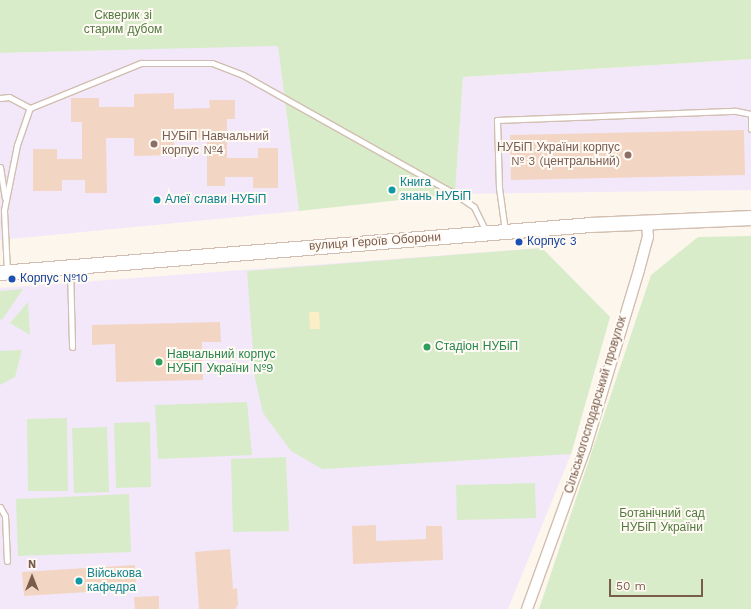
<!DOCTYPE html>
<html>
<head>
<meta charset="utf-8">
<style>
  body { margin:0 }
  #map { position:relative; width:751px; height:609px; overflow:hidden; background:#fdf6ec; font-family:"Work Sans",sans-serif }
  div>[style] { position:absolute }
  .education>* { inset:0; background:#f3e8fa }
  .green>* { inset:0; background:#d8ecc9 }
  .sand>* { inset:0; background:#fcefc7 }
  .building>* { inset:0; background:#f3d5c3 }
  .roads { filter:drop-shadow(1px 0 #d1beb0) drop-shadow(-1px 0 #d1beb0) drop-shadow(0 1px #d1beb0) drop-shadow(0 -1px #d1beb0) }
  .lane>* { height:5px; margin:-2.5px; padding:0 2.5px; transform-origin:2.5px; border-radius:2.5px; background:#fff }
  .street>* { height:10px; margin:-5px; padding:0 5px; transform-origin:5px; border-radius:5px; background:#fff }
  .secondary>* { height:14px; margin:-7px; padding:0 7px; transform-origin:7px; border-radius:7px; background:#fff }
  .dots>* { width:11px; height:11px; translate:-50% -50%; box-sizing:border-box; border:2px solid #fffaf3; border-radius:50% }
  span { translate:-50% -50%; white-space:nowrap; text-align:center; line-height:1.15; -webkit-text-stroke:4px #fffaf3; paint-order:stroke }
  .park-label { font-size:12px; color:#537a41 }
  .education-label { font-size:12px; color:#785e54 }
  .left { translate:0 -50%; text-align:left }
  .right { translate:-100% -50%; text-align:right }
  .culture-label { font-size:12px; color:#0d838f }
  .street-label { font-size:12px; color:#7a5c4d }
  .transit-label { font-size:12px; color:#164399 }
  .leisure-label { font-size:12px; color:#27864d }
  .north { position:absolute; left:12px; top:557px; width:40px; height:40px; -webkit-text-stroke:3px #fffaf3; paint-order:stroke; rotate:0deg; font-size:11px; font-weight:700; line-height:16px; text-align:center; color:#7a5c4d }
  .north::after { content:''; display:block; margin:auto; width:14px; height:18px; background:#7a5c4d; clip-path:polygon(50% 0,100% 100%,50% 72%,0 100%) }
  .scale { position:absolute; left:609px; top:579px; width:94px; height:18px; box-sizing:border-box; border:2px solid #7a5c4d; border-top:0; padding-left:5px; font-size:12px; line-height:14px; white-space:nowrap; color:#7a5c4d; -webkit-text-stroke:3px #fffaf3; paint-order:stroke }
</style>
</head>
<body>
<div id="map">
  <div class="education">
    <div style="clip-path:polygon(278px 45px,299px 211px,0 240px,0 53px)"></div>
    <div style="clip-path:polygon(751px 59px,751px 190px,455px 194px,463px 77px)"></div>
    <div style="clip-path:polygon(542px 248px,610px 317px,571px 454px,508px 609px,0 609px,0 288px)"></div>
  </div>
  <div class="green">
    <div style="clip-path:polygon(0 0,751px 0,751px 59px,463px 77px,455px 194px,299px 211px,278px 46px,0 53px)"></div>
    <div style="clip-path:polygon(751px 236px,751px 609px,539px 609px,651px 275px,698px 237px)"></div>
    <div style="clip-path:polygon(542px 248px,610px 317px,571px 454px,322px 469px,291px 451px,263px 413px,255px 378px,247px 271px)"></div>
    <div style="clip-path:polygon(23px 289px,2px 320px,0 319px,0 291px)"></div>
    <div style="clip-path:polygon(28px 302px,30px 335px,10px 323px)"></div>
    <div style="clip-path:polygon(22px 350px,15px 377px,0 385px,0 351px)"></div>
    <div style="clip-path:polygon(247px 402px,252px 455px,158px 459px,155px 405px)"></div>
    <div style="clip-path:polygon(67px 418px,68px 491px,28px 491px,27px 419px)"></div>
    <div style="clip-path:polygon(150px 422px,151px 487px,116px 488px,114px 423px)"></div>
    <div style="clip-path:polygon(107px 427px,109px 492px,74px 493px,72px 428px)"></div>
    <div style="clip-path:polygon(286px 457px,289px 531px,233px 532px,231px 459px)"></div>
    <div style="clip-path:polygon(535px 483px,536px 518px,457px 520px,456px 485px)"></div>
    <div style="clip-path:polygon(129px 494px,131px 552px,18px 556px,16px 499px)"></div>
  </div>
  <div class="sand">
    <div style="clip-path:polygon(309px 312px,319px 312px,320px 329px,310px 329px)"></div>
  </div>
  <div class="building">
    <div style="clip-path:polygon(174px 93px,174px 109px,210px 108px,209px 100px,235px 100px,235px 119px,227px 119px,227px 158px,258px 158px,258px 148px,278px 148px,278px 188px,253px 188px,253px 177px,225px 177px,225px 186px,207px 186px,207px 138px,174px 139px,174px 155px,134px 156px,134px 138px,106px 138px,107px 193px,85px 193px,85px 180px,62px 180px,62px 191px,33px 191px,33px 149px,57px 149px,57px 159px,82px 159px,82px 122px,71px 122px,71px 98px,99px 98px,99px 107px,134px 107px,134px 94px)"></div>
    <div style="clip-path:polygon(744px 130px,745px 175px,511px 180px,510px 135px)"></div>
    <div style="clip-path:polygon(220px 322px,221px 342px,202px 342px,203px 380px,116px 382px,115px 344px,92px 345px,92px 325px)"></div>
    <div style="clip-path:polygon(376px 525px,376px 541px,426px 539px,426px 526px,442px 526px,443px 560px,353px 564px,352px 526px)"></div>
    <div style="clip-path:polygon(230px 549px,233px 589px,237px 588px,238px 605px,235px 609px,199px 609px,195px 552px)"></div>
    <div style="clip-path:polygon(135px 565px,136px 589px,24px 596px,22px 572px)"></div>
    <div style="clip-path:polygon(159px 596px,159px 609px,135px 609px,134px 597px)"></div>
  </div>
  <div class="roads">
    <div class="lane">
      <div style="left:0;top:98px;width:9px;rotate:-6deg"></div>
      <div style="left:9px;top:97px;width:24px;rotate:28deg"></div>
      <div style="left:0;top:167px;width:31px;rotate:81deg"></div>
      <div style="left:505px;top:231px;width:43px;rotate:-97.9deg"></div>
      <div style="left:499px;top:188px;width:68px;rotate:-91.7deg"></div>
      <div style="left:497px;top:120px;width:239px;rotate:-2.2deg"></div>
      <div style="left:736px;top:111px;width:15px;rotate:11deg"></div>
      <div style="left:751px;top:114px;width:15px;rotate:90deg"></div>
      <div style="left:70px;top:268px;width:79px;rotate:88.5deg"></div>
      <div style="left:7px;top:272px;width:62px;rotate:-92.8deg"></div>
      <div style="left:4px;top:210px;width:66px;rotate:-78.7deg"></div>
      <div style="left:17px;top:145px;width:39px;rotate:-71deg"></div>
      <div style="left:30px;top:108px;width:120px;rotate:-22.1deg"></div>
      <div style="left:141px;top:63px;width:71px"></div>
      <div style="left:212px;top:63px;width:33px;rotate:21deg"></div>
      <div style="left:243px;top:75px;width:243px;rotate:29.3deg"></div>
      <div style="left:455px;top:194px;width:23px;rotate:34deg"></div>
      <div style="left:474px;top:207px;width:28px;rotate:64deg"></div>
      <div style="left:0;top:507px;width:10px;rotate:61deg"></div>
      <div style="left:5px;top:516px;width:45px;rotate:87.5deg"></div>
    </div>
    <div class="street">
      <div style="left:527px;top:609px;width:170px;rotate:-70.1deg"></div>
      <div style="left:585px;top:449px;width:187px;rotate:-73.2deg"></div>
      <div style="left:639px;top:270px;width:34px;rotate:-75deg"></div>
      <div style="left:648px;top:237px;width:15px;rotate:-94deg"></div>
    </div>
    <div class="secondary">
      <div style="left:0;top:273px;width:593px;rotate:-4.64deg"></div>
      <div style="left:591px;top:225px;width:160px;rotate:-2.5deg"></div>
    </div>
  </div>
  <div class="dots">
    <div style="left:154px;top:144px;background:#8d6e63"></div>
    <div style="left:628px;top:155px;background:#8d6e63"></div>
    <div style="left:392px;top:190px;background:#0f9aa8"></div>
    <div style="left:157px;top:200px;background:#0f9aa8"></div>
    <div style="left:519px;top:242px;background:#1a4fb4"></div>
    <div style="left:12px;top:279px;background:#1a4fb4"></div>
    <div style="left:427px;top:347px;background:#2e9e5b"></div>
    <div style="left:159px;top:362px;background:#2e9e5b"></div>
    <div style="left:79px;top:581px;background:#0f9aa8"></div>
  </div>
  <div class="park-label">
    <span style="left:123px;top:23px">Скверик зі<br>старим дубом</span>
    <span style="left:662px;top:521px">Ботанічний сад<br>НУБіП України</span>
  </div>
  <div class="education-label">
    <span class="left" style="left:162px;top:144px">НУБіП Навчальний<br>корпус №4</span>
    <span class="right" style="left:620px;top:155px">НУБіП України корпус<br>№ 3 (центральний)</span>
  </div>
  <div class="culture-label">
    <span class="left" style="left:400px;top:190px">Книга<br>знань НУБіП</span>
    <span class="left" style="left:165px;top:200px">Алеї слави НУБіП</span>
    <span class="left" style="left:87px;top:581px">Військова<br>кафедра</span>
  </div>
  <div class="street-label">
    <span style="left:375px;top:242px;rotate:-4deg">вулиця Героїв Оборони</span>
    <span style="left:596px;top:405px;rotate:-73deg">Сільськогосподарський провулок</span>
  </div>
  <div class="transit-label">
    <span class="left" style="left:527px;top:242px">Корпус 3</span>
    <span class="left" style="left:20px;top:279px">Корпус №10</span>
  </div>
  <div class="leisure-label">
    <span class="left" style="left:435px;top:347px">Стадіон НУБіП</span>
    <span class="left" style="left:167px;top:362px">Навчальний корпус<br>НУБіП України №9</span>
  </div>
  <div class="north">N</div>
  <div class="scale">50 m</div>
</div>
</body>
</html>
